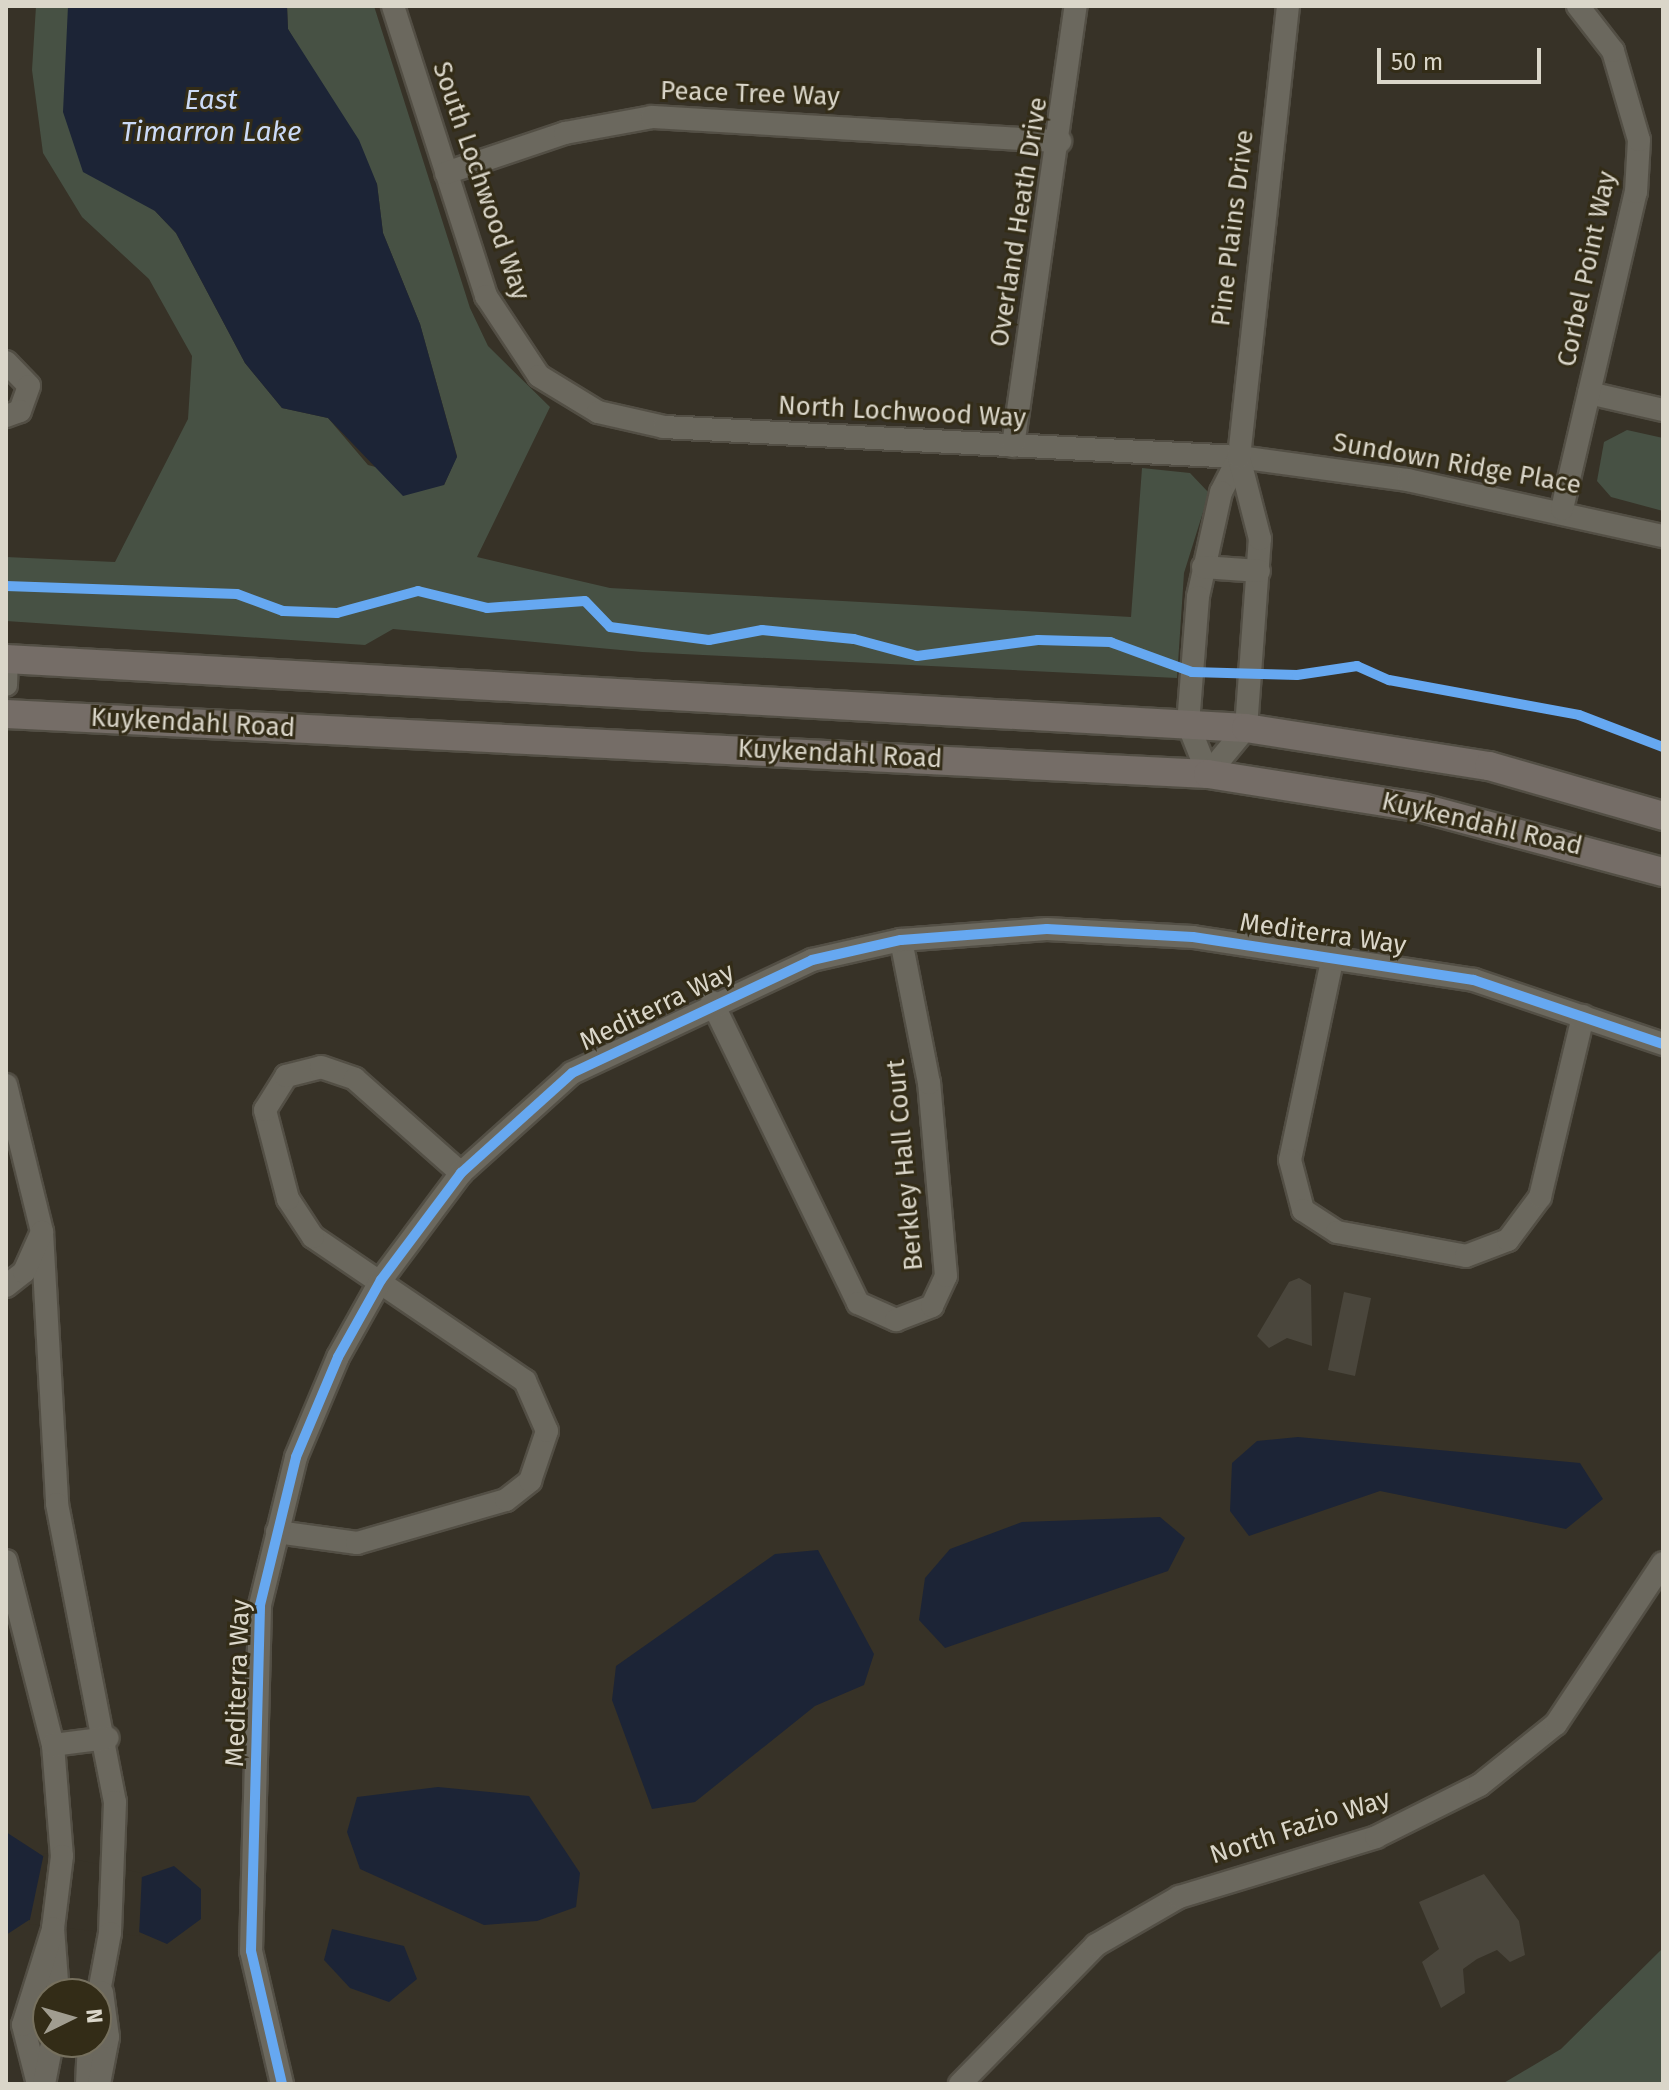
<!DOCTYPE html>
<html>
<head>
<meta charset="utf-8">
<style>
  body { margin:0 }
  #map { position:relative; width:1669px; height:2090px; overflow:hidden; background:#373227; font-family:"Fira Sans",sans-serif }
  div>[style] { position:absolute }
  .green>* { inset:0; background:#475144 }
  .water>* { inset:0; background:#1c2436 }
  .pier>* { inset:0; background:#373227 }
  .building>* { inset:0; background:#4a463c }
  .roads { filter:drop-shadow(2px 0 #534f45) drop-shadow(-2px 0 #534f45) drop-shadow(0 2px #534f45) drop-shadow(0 -2px #534f45) }
  .minor>* { height:22px; margin:-11px; padding:0 11px; transform-origin:11px; border-radius:11px; background:#6b685e }
  .major>* { height:28px; margin:-14px; padding:0 14px; transform-origin:14px; border-radius:14px; background:#756d67 }
  .cycleway>* { height:10px; margin:-5px; padding:0 5px; transform-origin:5px; border-radius:5px; background:#66a8f1 }
  span { translate:-50% -50%; white-space:nowrap; text-align:center; line-height:1.15; -webkit-text-stroke:6px #332c17; paint-order:stroke }
  .street-label { font-size:26px; color:#dad6c9 }
  .water-label { font-size:28px; color:#cbdaf7; font-style:italic }
  .frame { position:absolute; inset:0; border:8px solid #dad6c9; pointer-events:none }
  .north { position:absolute; left:32px; top:1978px; width:80px; height:80px; box-sizing:border-box; background:#332c17; border:2px solid #76705e; border-radius:50%; rotate:85deg; font-size:22px; font-weight:700; line-height:32px; text-align:center; color:#dad6c9 }
  .north::after { content:''; display:block; margin:auto; width:28px; height:36px; background:#a19d90; clip-path:polygon(50% 0,100% 100%,50% 72%,0 100%) }
  .scale { position:absolute; left:1377px; top:48px; width:164px; height:36px; box-sizing:border-box; border:4px solid #dad6c9; border-top:0; padding-left:10px; font-size:24px; line-height:28px; white-space:nowrap; color:#dad6c9; -webkit-text-stroke:6px #332c17; paint-order:stroke }
</style>
</head>
<body>
<div id="map">
  <div class="green">
    <div style="clip-path:polygon(36px 6px,68px 6px,69px 31px,155px 211px,176px 233px,245px 363px,282px 408px,328px 418px,368px 465px,444px 485px,457px 456px,420px 324px,383px 233px,377px 184px,288px 29px,287px 6px,374px 6px,470px 308px,488px 346px,550px 407px,477px 557px,610px 588px,1131px 617px,1142px 468px,1190px 473px,1209px 493px,1184px 573px,1177px 678px,642px 652px,393px 629px,365px 645px,6px 621px,6px 557px,115px 562px,188px 419px,192px 356px,149px 279px,82px 217px,43px 153px,32px 70px)"></div>
    <div style="clip-path:polygon(1627px 430px,1663px 438px,1663px 511px,1611px 497px,1597px 481px,1604px 442px)"></div>
    <div style="clip-path:polygon(1663px 1948px,1663px 2084px,1502px 2084px,1561px 2049px)"></div>
  </div>
  <div class="water">
    <div style="clip-path:polygon(68px 6px,287px 6px,288px 29px,359px 140px,377px 184px,383px 233px,420px 324px,457px 457px,444px 485px,403px 496px,328px 418px,282px 408px,245px 363px,176px 233px,155px 211px,83px 172px,63px 112px)"></div>
    <div style="clip-path:polygon(1298px 1437px,1580px 1463px,1603px 1499px,1566px 1529px,1380px 1491px,1249px 1536px,1230px 1511px,1232px 1463px,1257px 1441px)"></div>
    <div style="clip-path:polygon(1160px 1517px,1185px 1538px,1168px 1571px,945px 1648px,919px 1620px,925px 1578px,950px 1549px,1022px 1522px)"></div>
    <div style="clip-path:polygon(818px 1550px,874px 1654px,864px 1685px,815px 1706px,695px 1802px,652px 1809px,612px 1700px,616px 1666px,775px 1554px)"></div>
    <div style="clip-path:polygon(438px 1787px,529px 1796px,580px 1873px,576px 1907px,537px 1921px,484px 1925px,360px 1869px,347px 1832px,357px 1797px)"></div>
    <div style="clip-path:polygon(6px 1832px,43px 1856px,142px 1877px,174px 1866px,201px 1889px,201px 1919px,167px 1944px,139px 1932px,29px 1920px,6px 1935px)"></div>
    <div style="clip-path:polygon(332px 1929px,404px 1946px,417px 1979px,389px 2002px,350px 1988px,324px 1960px)"></div>
  </div>
  <div class="pier">
    <div style="clip-path:polygon(44px 1853px,142px 1873px,139px 1936px,29px 1924px)"></div>
  </div>
  <div class="building">
    <div style="clip-path:polygon(1299px 1278px,1311px 1285px,1312px 1346px,1287px 1338px,1269px 1348px,1257px 1336px,1289px 1282px)"></div>
    <div style="clip-path:polygon(1344px 1292px,1371px 1298px,1355px 1376px,1328px 1370px)"></div>
    <div style="clip-path:polygon(1484px 1874px,1519px 1921px,1525px 1955px,1510px 1962px,1497px 1950px,1477px 1959px,1463px 1969px,1465px 1993px,1441px 2008px,1422px 1962px,1439px 1949px,1419px 1902px)"></div>
  </div>
  <div class="roads">
    <div class="minor">
      <div style="left:393px;top:6px;width:305px;rotate:72.2deg"></div>
      <div style="left:486px;top:296px;width:96px;rotate:56.5deg"></div>
      <div style="left:539px;top:376px;width:69px;rotate:31.4deg"></div>
      <div style="left:598px;top:412px;width:68px;rotate:12.8deg"></div>
      <div style="left:664px;top:427px;width:576px;rotate:2.99deg"></div>
      <div style="left:1239px;top:457px;width:171px;rotate:7.8deg"></div>
      <div style="left:1408px;top:480px;width:261px;rotate:12.4deg"></div>
      <div style="left:446px;top:173px;width:126px;rotate:-18.6deg"></div>
      <div style="left:565px;top:133px;width:88px;rotate:-10.4deg"></div>
      <div style="left:652px;top:117px;width:409px;rotate:3.4deg"></div>
      <div style="left:6px;top:362px;width:33px;rotate:46deg"></div>
      <div style="left:29px;top:386px;width:27px;rotate:110deg"></div>
      <div style="left:20px;top:411px;width:15px;rotate:160deg"></div>
      <div style="left:1589px;top:393px;width:76px;rotate:12.9deg"></div>
      <div style="left:1013px;top:446px;width:444px;rotate:-81.9deg"></div>
      <div style="left:1239px;top:457px;width:39px;rotate:117deg"></div>
      <div style="left:1221px;top:492px;width:107px;rotate:102.4deg"></div>
      <div style="left:1198px;top:597px;width:127px;rotate:94.5deg"></div>
      <div style="left:1188px;top:724px;width:54px;rotate:68.2deg"></div>
      <div style="left:1208px;top:774px;width:60px;rotate:-50.4deg"></div>
      <div style="left:1246px;top:728px;width:190px;rotate:-85.8deg"></div>
      <div style="left:1260px;top:539px;width:85px;rotate:-104.4deg"></div>
      <div style="left:1239px;top:457px;width:454px;rotate:-83.8deg"></div>
      <div style="left:1562px;top:509px;width:326px;rotate:-76.9deg"></div>
      <div style="left:1636px;top:192px;width:52px;rotate:-86.7deg"></div>
      <div style="left:1639px;top:140px;width:93px;rotate:-106.3deg"></div>
      <div style="left:1613px;top:51px;width:57px;rotate:-127.9deg"></div>
      <div style="left:1203px;top:567px;width:56px;rotate:4.1deg"></div>
      <div style="left:6px;top:685px;width:26px;rotate:-88deg"></div>
      <div style="left:1333px;top:956px;width:208px;rotate:101.9deg"></div>
      <div style="left:1290px;top:1160px;width:52px;rotate:75.4deg"></div>
      <div style="left:1303px;top:1210px;width:40px;rotate:32.9deg"></div>
      <div style="left:1337px;top:1232px;width:131px;rotate:10.5deg"></div>
      <div style="left:1466px;top:1256px;width:45px;rotate:-20.9deg"></div>
      <div style="left:1508px;top:1240px;width:54px;rotate:-53.3deg"></div>
      <div style="left:1540px;top:1197px;width:186px;rotate:-76.6deg"></div>
      <div style="left:712px;top:1002px;width:335px;rotate:64.1deg"></div>
      <div style="left:858px;top:1303px;width:42px;rotate:24.1deg"></div>
      <div style="left:896px;top:1320px;width:39px;rotate:-21deg"></div>
      <div style="left:932px;top:1306px;width:33px;rotate:-65deg"></div>
      <div style="left:946px;top:1276px;width:194px;rotate:-95deg"></div>
      <div style="left:929px;top:1083px;width:146px;rotate:-101.1deg"></div>
      <div style="left:6px;top:1085px;width:151px;rotate:76.2deg"></div>
      <div style="left:42px;top:1232px;width:272px;rotate:86.8deg"></div>
      <div style="left:57px;top:1504px;width:304px;rotate:79deg"></div>
      <div style="left:115px;top:1802px;width:131px;rotate:92.2deg"></div>
      <div style="left:110px;top:1933px;width:76px;rotate:100.6deg"></div>
      <div style="left:6px;top:1286px;width:23px;rotate:-38deg"></div>
      <div style="left:24px;top:1272px;width:44px;rotate:-65.8deg"></div>
      <div style="left:277px;top:1532px;width:81px;rotate:7.8deg"></div>
      <div style="left:357px;top:1543px;width:155px;rotate:-16.1deg"></div>
      <div style="left:506px;top:1500px;width:31px;rotate:-38deg"></div>
      <div style="left:530px;top:1481px;width:53px;rotate:-71.2deg"></div>
      <div style="left:547px;top:1431px;width:55px;rotate:-113.7deg"></div>
      <div style="left:525px;top:1381px;width:256px;rotate:-145.8deg"></div>
      <div style="left:313px;top:1237px;width:45px;rotate:-123.3deg"></div>
      <div style="left:288px;top:1199px;width:92px;rotate:-104.5deg"></div>
      <div style="left:265px;top:1110px;width:40px;rotate:-58deg"></div>
      <div style="left:286px;top:1076px;width:36px;rotate:-14deg"></div>
      <div style="left:321px;top:1067px;width:36px;rotate:19deg"></div>
      <div style="left:355px;top:1079px;width:142px;rotate:41.6deg"></div>
      <div style="left:6px;top:1561px;width:190px;rotate:75.7deg"></div>
      <div style="left:53px;top:1745px;width:111px;rotate:85.4deg"></div>
      <div style="left:62px;top:1856px;width:73px;rotate:97.1deg"></div>
      <div style="left:53px;top:1928px;width:66px;rotate:85.7deg"></div>
      <div style="left:53px;top:1745px;width:55px;rotate:-7.3deg"></div>
      <div style="left:38px;top:2084px;width:61px;rotate:-104.3deg"></div>
      <div style="left:23px;top:2025px;width:101px;rotate:-72.6deg"></div>
      <div style="left:44px;top:2084px;width:36px;rotate:-79deg"></div>
      <div style="left:87px;top:2084px;width:42px;rotate:-87.3deg"></div>
      <div style="left:99px;top:2084px;width:48px;rotate:-79.2deg"></div>
      <div style="left:108px;top:2037px;width:45px;rotate:-97.6deg"></div>
      <div style="left:282px;top:2084px;width:137px;rotate:-103.1deg"></div>
      <div style="left:251px;top:1951px;width:346px;rotate:-88.5deg"></div>
      <div style="left:260px;top:1605px;width:152px;rotate:-76.3deg"></div>
      <div style="left:296px;top:1457px;width:108px;rotate:-67.2deg"></div>
      <div style="left:338px;top:1357px;width:88px;rotate:-60.8deg"></div>
      <div style="left:381px;top:1280px;width:134px;rotate:-53.2deg"></div>
      <div style="left:461px;top:1173px;width:149px;rotate:-42deg"></div>
      <div style="left:572px;top:1073px;width:265px;rotate:-25.2deg"></div>
      <div style="left:812px;top:960px;width:91px;rotate:-12.7deg"></div>
      <div style="left:901px;top:940px;width:146px;rotate:-4.3deg"></div>
      <div style="left:1047px;top:929px;width:146px;rotate:3.1deg"></div>
      <div style="left:1193px;top:937px;width:284px;rotate:8.7deg"></div>
      <div style="left:1474px;top:980px;width:200px;rotate:18.7deg"></div>
      <div style="left:960px;top:2084px;width:194px;rotate:-45.6deg"></div>
      <div style="left:1096px;top:1945px;width:96px;rotate:-30deg"></div>
      <div style="left:1179px;top:1897px;width:206px;rotate:-16.9deg"></div>
      <div style="left:1376px;top:1837px;width:116px;rotate:-26.6deg"></div>
      <div style="left:1480px;top:1785px;width:97px;rotate:-38.8deg"></div>
      <div style="left:1556px;top:1724px;width:193px;rotate:-56.4deg"></div>
    </div>
    <div class="major">
      <div style="left:6px;top:659px;width:1242px;rotate:3.18deg"></div>
      <div style="left:1246px;top:728px;width:246px;rotate:8.9deg"></div>
      <div style="left:1489px;top:766px;width:181px;rotate:16deg"></div>
      <div style="left:6px;top:714px;width:1203px;rotate:2.86deg"></div>
      <div style="left:1208px;top:774px;width:217px;rotate:9deg"></div>
      <div style="left:1422px;top:808px;width:249px;rotate:14.9deg"></div>
    </div>
  </div>
  <div class="cycleway">
    <div style="left:6px;top:586px;width:231px;rotate:2deg"></div>
    <div style="left:237px;top:594px;width:49px;rotate:20.3deg"></div>
    <div style="left:283px;top:611px;width:54px;rotate:2.1deg"></div>
    <div style="left:337px;top:613px;width:84px;rotate:-15.2deg"></div>
    <div style="left:418px;top:591px;width:71px;rotate:13.8deg"></div>
    <div style="left:487px;top:608px;width:98px;rotate:-4.1deg"></div>
    <div style="left:585px;top:601px;width:36px;rotate:46deg"></div>
    <div style="left:610px;top:627px;width:100px;rotate:7.5deg"></div>
    <div style="left:709px;top:640px;width:54px;rotate:-10.7deg"></div>
    <div style="left:762px;top:630px;width:92px;rotate:5.6deg"></div>
    <div style="left:854px;top:639px;width:65px;rotate:15.1deg"></div>
    <div style="left:917px;top:656px;width:122px;rotate:-7.5deg"></div>
    <div style="left:1038px;top:640px;width:72px;rotate:1.6deg"></div>
    <div style="left:1110px;top:642px;width:87px;rotate:20.1deg"></div>
    <div style="left:1192px;top:672px;width:105px;rotate:1.6deg"></div>
    <div style="left:1297px;top:675px;width:61px;rotate:-8.5deg"></div>
    <div style="left:1357px;top:666px;width:35px;rotate:24deg"></div>
    <div style="left:1389px;top:680px;width:193px;rotate:10.4deg"></div>
    <div style="left:1579px;top:715px;width:90px;rotate:20.9deg"></div>
    <div style="left:282px;top:2084px;width:137px;rotate:-103.1deg"></div>
    <div style="left:251px;top:1951px;width:346px;rotate:-88.5deg"></div>
    <div style="left:260px;top:1605px;width:152px;rotate:-76.3deg"></div>
    <div style="left:296px;top:1457px;width:108px;rotate:-67.2deg"></div>
    <div style="left:338px;top:1357px;width:88px;rotate:-60.8deg"></div>
    <div style="left:381px;top:1280px;width:134px;rotate:-53.2deg"></div>
    <div style="left:461px;top:1173px;width:149px;rotate:-42deg"></div>
    <div style="left:572px;top:1073px;width:265px;rotate:-25.2deg"></div>
    <div style="left:812px;top:960px;width:91px;rotate:-12.7deg"></div>
    <div style="left:901px;top:940px;width:146px;rotate:-4.3deg"></div>
    <div style="left:1047px;top:929px;width:146px;rotate:3.1deg"></div>
    <div style="left:1193px;top:937px;width:284px;rotate:8.7deg"></div>
    <div style="left:1474px;top:980px;width:200px;rotate:18.7deg"></div>
  </div>
  <div class="street-label">
    <span style="left:750px;top:94px;rotate:2deg">Peace Tree Way</span>
    <span style="left:481px;top:181px;rotate:71deg">South Lochwood Way</span>
    <span style="left:1019px;top:222px;rotate:-81deg">Overland Heath Drive</span>
    <span style="left:1233px;top:228px;rotate:-83deg">Pine Plains Drive</span>
    <span style="left:1587px;top:269px;rotate:-78deg">Corbel Point Way</span>
    <span style="left:902px;top:412px;rotate:3deg">North Lochwood Way</span>
    <span style="left:1457px;top:464px;rotate:10deg">Sundown Ridge Place</span>
    <span style="left:193px;top:723px;rotate:3deg">Kuykendahl Road</span>
    <span style="left:840px;top:754px;rotate:3deg">Kuykendahl Road</span>
    <span style="left:1482px;top:824px;rotate:13deg">Kuykendahl Road</span>
    <span style="left:1323px;top:934px;rotate:8deg">Mediterra Way</span>
    <span style="left:657px;top:1007px;rotate:-26deg">Mediterra Way</span>
    <span style="left:905px;top:1165px;rotate:-95deg">Berkley Hall Court</span>
    <span style="left:238px;top:1683px;rotate:-88deg">Mediterra Way</span>
    <span style="left:1300px;top:1827px;rotate:-18deg">North Fazio Way</span>
  </div>
  <div class="water-label">
    <span style="left:211px;top:116px">East<br>Timarron Lake</span>
  </div>
  <div class="frame"></div>
  <div class="north">N</div>
  <div class="scale">50 m</div>
</div>
</body>
</html>
